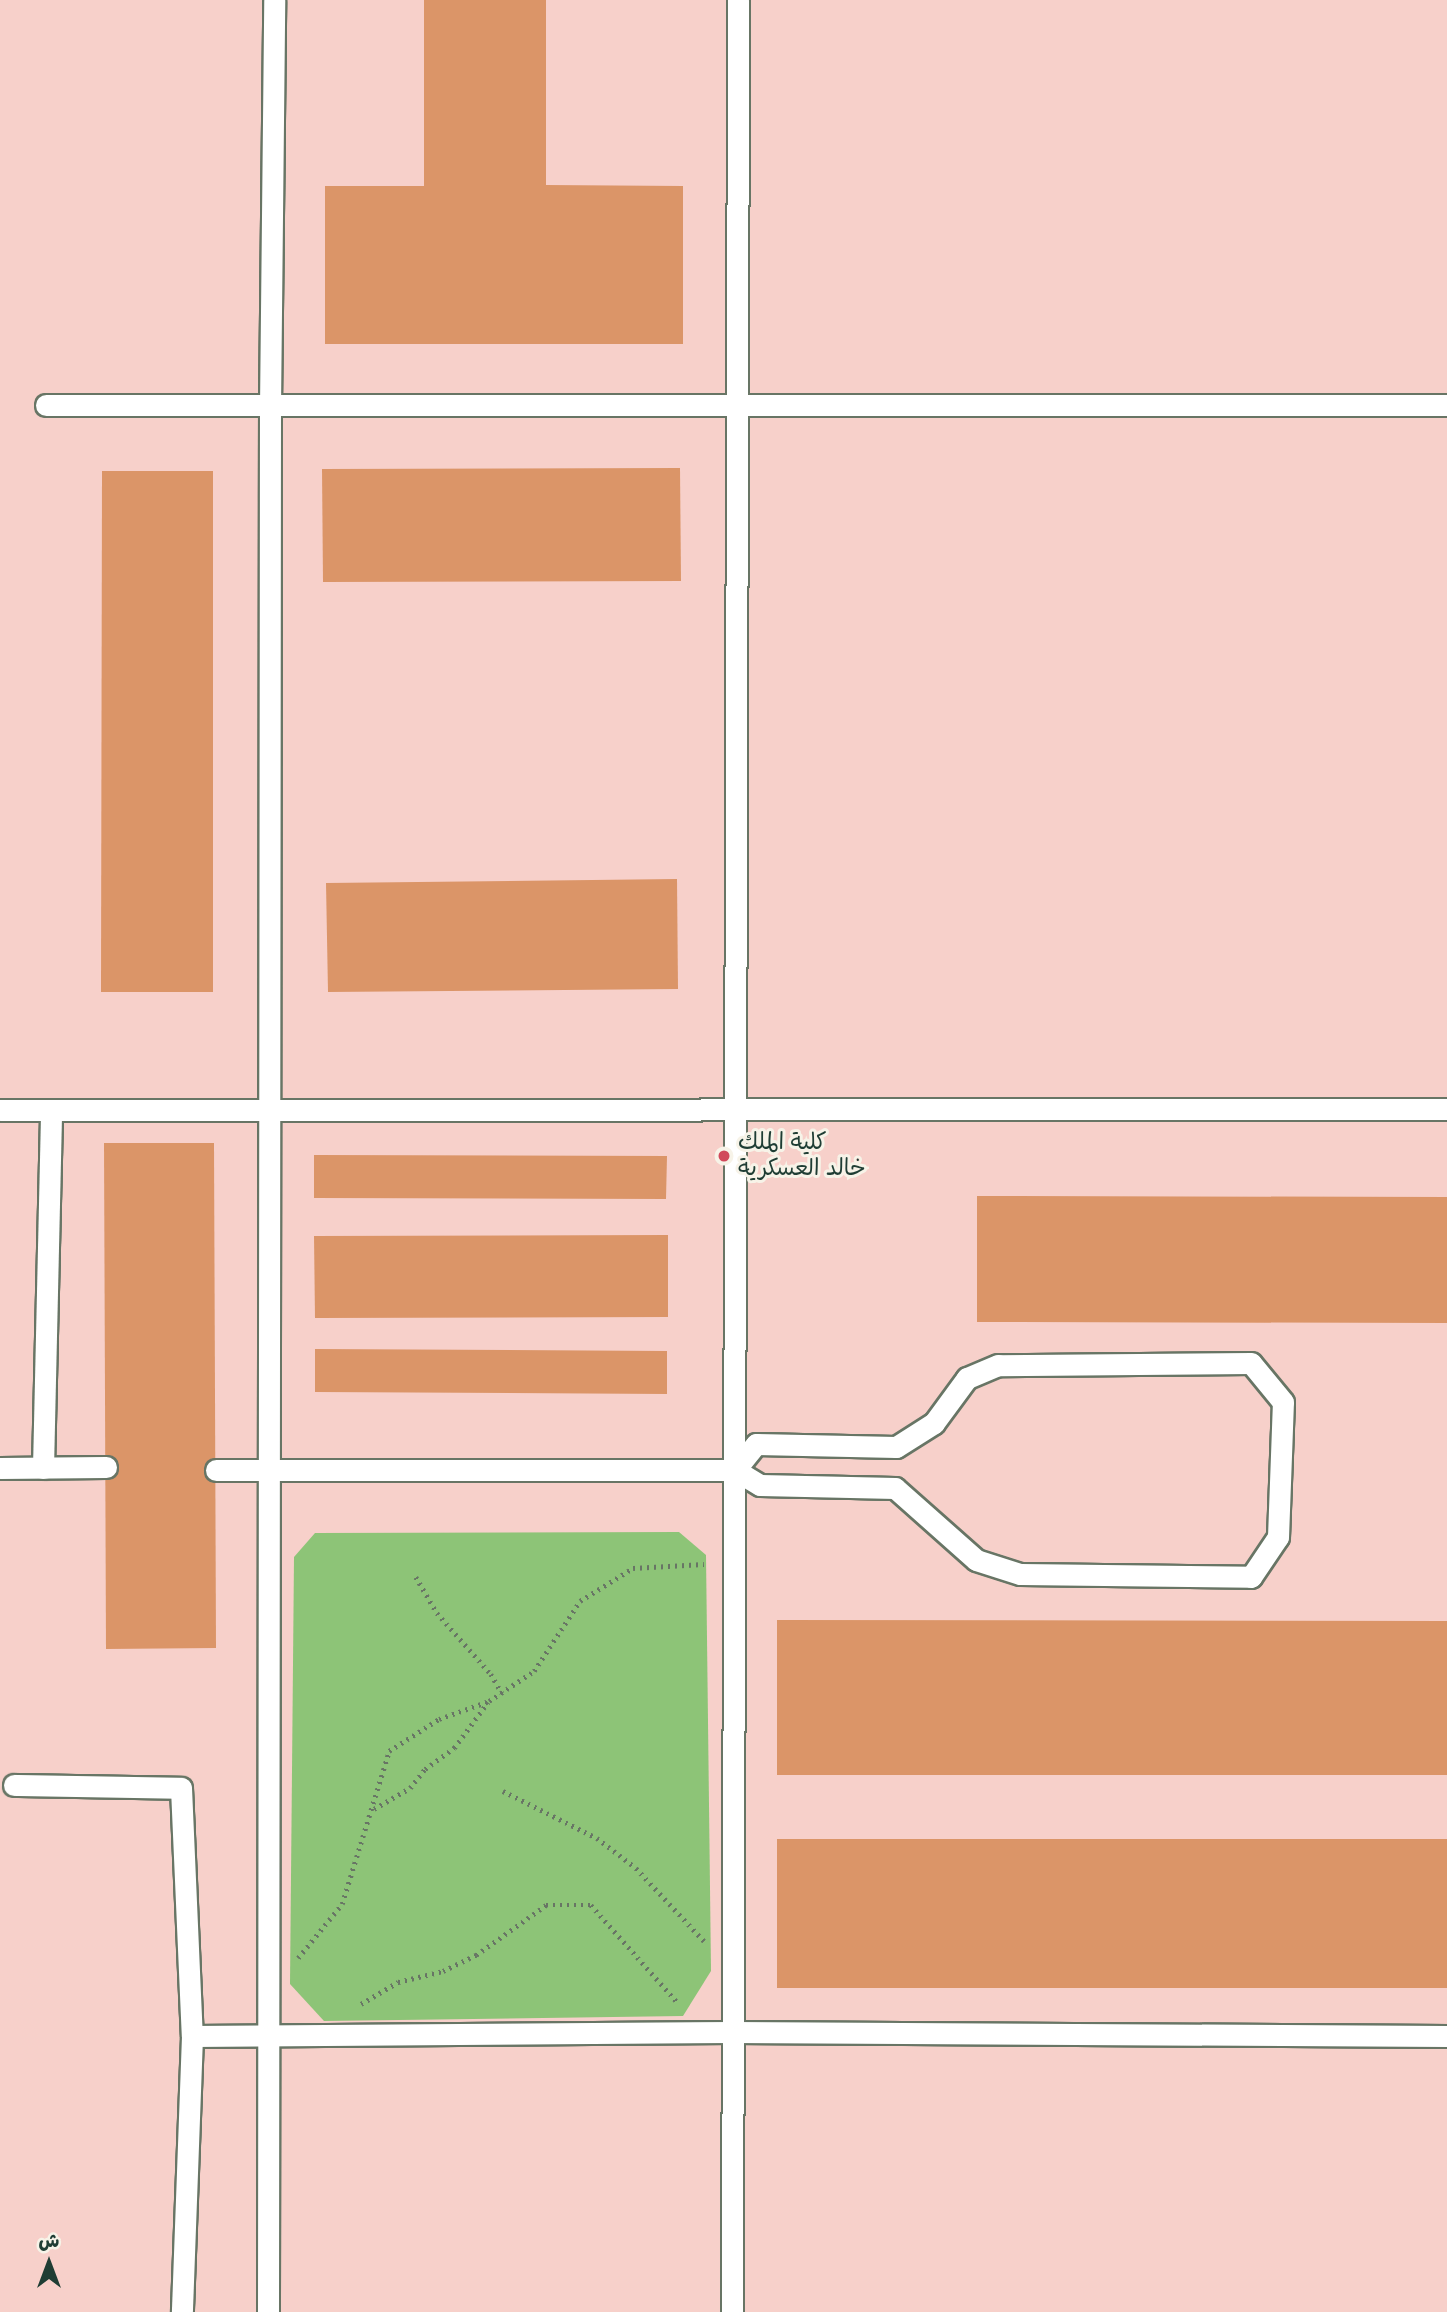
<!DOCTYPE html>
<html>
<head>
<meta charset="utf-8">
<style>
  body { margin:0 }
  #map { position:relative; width:1447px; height:2312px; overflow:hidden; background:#f0debf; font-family:Mynerve,"Playpen Sans Arabic",sans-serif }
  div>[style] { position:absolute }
  .built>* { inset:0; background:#f7d0ca }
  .green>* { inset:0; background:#8dc477 }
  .building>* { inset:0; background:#db9568 }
  .path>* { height:4.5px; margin-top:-2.25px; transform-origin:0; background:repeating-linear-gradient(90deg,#687565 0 2px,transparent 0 7px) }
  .roads { filter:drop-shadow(2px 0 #687565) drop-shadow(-2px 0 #687565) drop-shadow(0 2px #687565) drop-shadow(0 -2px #687565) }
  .service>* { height:21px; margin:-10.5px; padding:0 10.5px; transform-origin:10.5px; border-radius:10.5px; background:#fff }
  .dots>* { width:19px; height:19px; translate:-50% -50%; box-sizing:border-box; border:4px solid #f7f3e8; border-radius:50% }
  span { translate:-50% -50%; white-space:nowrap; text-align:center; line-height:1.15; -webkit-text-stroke:6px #f7f3e8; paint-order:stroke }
  .poi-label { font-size:23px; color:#1f3d34 }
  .left { translate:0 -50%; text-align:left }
  .north { position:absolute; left:14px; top:2228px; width:70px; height:70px; -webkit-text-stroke:5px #f7f3e8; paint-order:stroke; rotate:0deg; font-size:19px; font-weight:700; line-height:28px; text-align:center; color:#1f3d34 }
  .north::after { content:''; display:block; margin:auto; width:24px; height:32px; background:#1f3d34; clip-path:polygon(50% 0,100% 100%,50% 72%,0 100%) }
</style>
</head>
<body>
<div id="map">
  <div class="built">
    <div style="clip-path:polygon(0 0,1447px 0,1447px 2312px,0 2312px)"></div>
  </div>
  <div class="green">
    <div style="clip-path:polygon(679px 1532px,706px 1555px,711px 1971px,683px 2016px,324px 2021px,290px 1984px,294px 1557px,315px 1533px)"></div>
  </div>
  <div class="building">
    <div style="clip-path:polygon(424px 0,546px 0,546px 185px,683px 186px,683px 344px,325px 344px,325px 186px,424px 186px)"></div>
    <div style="clip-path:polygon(680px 468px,681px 581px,323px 582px,322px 469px)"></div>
    <div style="clip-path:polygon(102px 471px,213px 471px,213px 992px,101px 992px)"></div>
    <div style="clip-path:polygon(677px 879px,678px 989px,328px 992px,326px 883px)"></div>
    <div style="clip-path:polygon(104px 1143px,214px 1143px,216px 1648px,106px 1649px)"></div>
    <div style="clip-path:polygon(314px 1155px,667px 1156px,666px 1199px,314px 1198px)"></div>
    <div style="clip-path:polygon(977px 1196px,1447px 1197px,1447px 1323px,977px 1322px)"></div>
    <div style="clip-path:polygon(668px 1235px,668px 1317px,315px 1318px,314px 1236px)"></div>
    <div style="clip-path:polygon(315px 1349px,667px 1351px,667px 1394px,315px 1392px)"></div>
    <div style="clip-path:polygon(777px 1620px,1447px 1621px,1447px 1775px,777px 1775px)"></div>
    <div style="clip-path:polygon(777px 1839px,1447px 1839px,1447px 1988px,777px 1988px)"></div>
  </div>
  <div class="path">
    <div style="left:416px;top:1577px;width:42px;rotate:59.7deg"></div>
    <div style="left:437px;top:1613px;width:81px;rotate:48.5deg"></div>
    <div style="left:491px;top:1674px;width:22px;rotate:60deg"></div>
    <div style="left:503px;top:1791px;width:105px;rotate:26.6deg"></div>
    <div style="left:597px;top:1838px;width:49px;rotate:37.6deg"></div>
    <div style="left:636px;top:1868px;width:100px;rotate:47deg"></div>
    <div style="left:374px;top:1809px;width:42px;rotate:-30.3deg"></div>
    <div style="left:410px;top:1788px;width:24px;rotate:-52deg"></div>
    <div style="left:425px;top:1769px;width:36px;rotate:-36deg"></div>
    <div style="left:454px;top:1748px;width:57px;rotate:-53.5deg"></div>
    <div style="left:298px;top:1958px;width:70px;rotate:-50.8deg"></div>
    <div style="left:342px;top:1904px;width:160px;rotate:-72.9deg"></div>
    <div style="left:389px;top:1751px;width:59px;rotate:-32.6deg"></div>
    <div style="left:439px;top:1719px;width:53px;rotate:-19.8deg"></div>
    <div style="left:489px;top:1701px;width:54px;rotate:-33.7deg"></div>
    <div style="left:534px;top:1671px;width:84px;rotate:-56.7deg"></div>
    <div style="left:580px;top:1601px;width:62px;rotate:-31.9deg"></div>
    <div style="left:633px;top:1568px;width:71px;rotate:-3.2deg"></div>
    <div style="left:361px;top:2004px;width:43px;rotate:-30.7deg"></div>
    <div style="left:398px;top:1982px;width:46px;rotate:-13.7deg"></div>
    <div style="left:443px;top:1971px;width:37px;rotate:-26deg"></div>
    <div style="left:476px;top:1955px;width:86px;rotate:-35.5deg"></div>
    <div style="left:546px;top:1905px;width:45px"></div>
    <div style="left:591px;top:1905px;width:130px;rotate:48.4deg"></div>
  </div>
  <div class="roads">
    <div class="service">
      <div style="left:46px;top:405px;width:1401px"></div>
      <div style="left:0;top:1110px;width:1447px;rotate:-0.04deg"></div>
      <div style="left:0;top:1468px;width:106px;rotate:-0.5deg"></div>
      <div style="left:43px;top:1468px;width:357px;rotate:-88.7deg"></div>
      <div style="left:216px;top:1470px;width:519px"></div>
      <div style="left:735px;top:1470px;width:29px;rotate:31deg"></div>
      <div style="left:760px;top:1485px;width:135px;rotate:1.3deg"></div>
      <div style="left:895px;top:1488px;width:108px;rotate:41.6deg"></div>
      <div style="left:976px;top:1560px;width:46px;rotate:17.7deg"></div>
      <div style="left:1020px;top:1574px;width:231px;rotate:0.7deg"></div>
      <div style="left:1251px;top:1577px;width:48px;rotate:-56deg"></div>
      <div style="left:1278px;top:1537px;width:135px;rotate:-87.9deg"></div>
      <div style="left:1283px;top:1402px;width:50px;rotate:-129.4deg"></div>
      <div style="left:1251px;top:1363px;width:253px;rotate:179.5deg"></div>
      <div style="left:998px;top:1365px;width:34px;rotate:157deg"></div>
      <div style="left:967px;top:1378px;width:56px;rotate:126.3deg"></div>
      <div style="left:934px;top:1423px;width:45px;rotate:147.7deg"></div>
      <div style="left:896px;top:1447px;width:140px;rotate:-178.8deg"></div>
      <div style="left:756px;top:1444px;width:33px;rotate:129deg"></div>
      <div style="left:14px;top:1785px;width:167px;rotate:1deg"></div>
      <div style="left:181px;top:1788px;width:248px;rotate:87.5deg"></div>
      <div style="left:192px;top:2036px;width:276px;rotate:92.1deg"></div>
      <div style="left:192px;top:2036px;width:540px;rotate:-0.42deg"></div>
      <div style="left:732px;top:2032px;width:715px;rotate:0.32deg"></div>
      <div style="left:268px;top:2312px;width:1905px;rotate:-89.94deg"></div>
      <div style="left:270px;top:407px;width:407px;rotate:-89.4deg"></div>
      <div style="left:732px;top:2312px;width:2312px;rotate:-89.85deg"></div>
    </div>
  </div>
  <div class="dots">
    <div style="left:724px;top:1156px;background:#d1495b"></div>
  </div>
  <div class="poi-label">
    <span class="left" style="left:738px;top:1156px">كلية الملك<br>خالد العسكرية</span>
  </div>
  <div class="north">ش</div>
</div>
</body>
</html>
